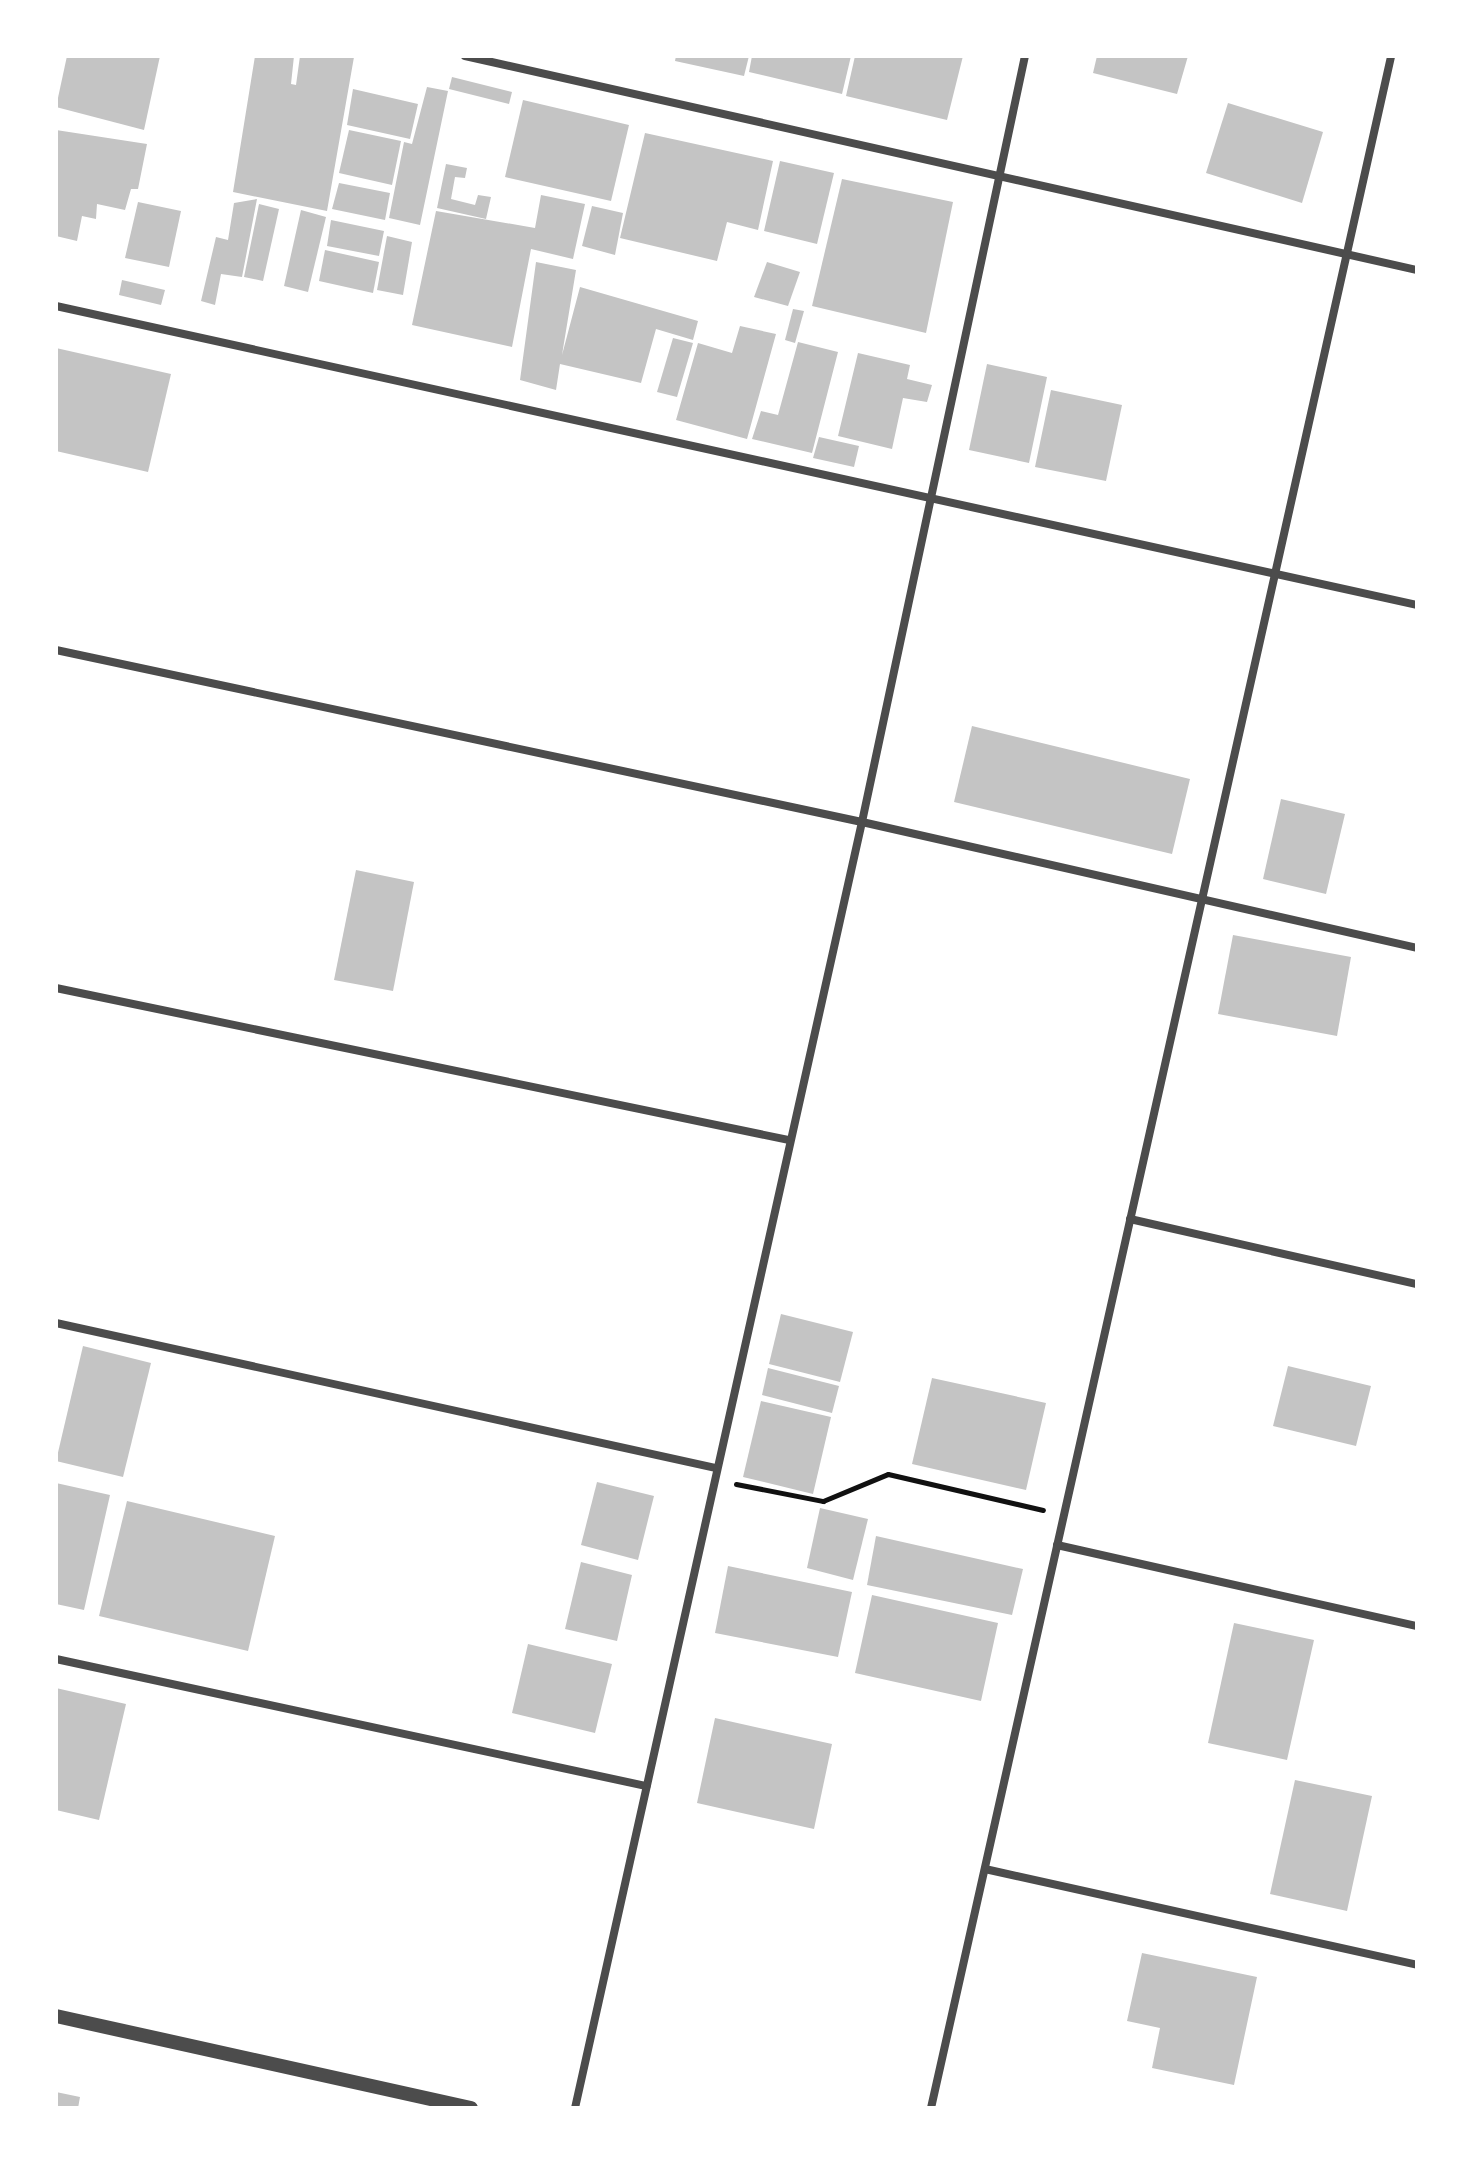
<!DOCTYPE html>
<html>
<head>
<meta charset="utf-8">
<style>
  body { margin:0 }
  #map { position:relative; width:1473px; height:2164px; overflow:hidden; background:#fff; font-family:Mulish,sans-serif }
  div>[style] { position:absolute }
  .building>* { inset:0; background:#c4c4c4 }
  .path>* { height:5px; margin:-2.5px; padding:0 2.5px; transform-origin:2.5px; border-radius:2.5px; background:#111 }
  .minor>* { height:8px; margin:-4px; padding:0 4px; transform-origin:4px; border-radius:4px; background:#4c4c4c }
  .tertiary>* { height:14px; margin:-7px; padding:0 7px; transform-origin:7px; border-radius:7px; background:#4c4c4c }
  span { translate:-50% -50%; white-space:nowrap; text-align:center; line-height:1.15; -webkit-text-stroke:6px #fff; paint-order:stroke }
  .frame { position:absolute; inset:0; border:58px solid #fff; pointer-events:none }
</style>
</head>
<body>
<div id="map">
  <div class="building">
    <div style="clip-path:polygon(67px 56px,160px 56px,144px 130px,56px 107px)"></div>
    <div style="clip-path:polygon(255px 56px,294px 56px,291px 84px,296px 85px,300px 56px,354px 57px,327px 211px,233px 192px)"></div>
    <div style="clip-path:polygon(676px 56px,749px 56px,744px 76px,675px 61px)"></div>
    <div style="clip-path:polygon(752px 56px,851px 56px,842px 94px,749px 72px)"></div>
    <div style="clip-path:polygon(855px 56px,963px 56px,947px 120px,846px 96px)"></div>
    <div style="clip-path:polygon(1097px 56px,1188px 56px,1177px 94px,1093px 73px)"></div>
    <div style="clip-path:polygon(452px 77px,512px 92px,509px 104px,449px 89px)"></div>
    <div style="clip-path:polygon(427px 87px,448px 91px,420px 225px,389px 218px,404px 142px,412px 144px)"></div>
    <div style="clip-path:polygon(353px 89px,418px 104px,410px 139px,347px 125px)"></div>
    <div style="clip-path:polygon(523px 100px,629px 125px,611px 201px,505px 177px)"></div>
    <div style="clip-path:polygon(1228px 103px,1323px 132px,1302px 203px,1206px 173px)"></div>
    <div style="clip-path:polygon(56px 130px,147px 144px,138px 189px,131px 189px,125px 210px,97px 204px,96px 219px,82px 216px,77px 241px,56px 236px)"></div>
    <div style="clip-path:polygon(349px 130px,401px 141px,392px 185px,339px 173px)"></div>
    <div style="clip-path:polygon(645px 133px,773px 161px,758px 230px,727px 222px,717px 261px,620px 238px)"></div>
    <div style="clip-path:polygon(780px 161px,834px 173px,817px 244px,764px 231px)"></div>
    <div style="clip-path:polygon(446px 164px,467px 168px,465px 178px,455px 177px,451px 199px,475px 205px,478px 195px,491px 197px,486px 219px,437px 208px)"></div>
    <div style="clip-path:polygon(842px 179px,953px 202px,926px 333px,812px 306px)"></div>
    <div style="clip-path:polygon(339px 183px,390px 193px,385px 220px,332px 209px)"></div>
    <div style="clip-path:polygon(541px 195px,585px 204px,573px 259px,531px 249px,512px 347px,412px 325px,436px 211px,535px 228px)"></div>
    <div style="clip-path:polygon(257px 199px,242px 277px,221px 274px,215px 305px,201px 301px,216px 237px,228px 240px,234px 203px)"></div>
    <div style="clip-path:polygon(138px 202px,181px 211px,169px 267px,125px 258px)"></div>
    <div style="clip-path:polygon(259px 204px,279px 209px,263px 281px,244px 277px)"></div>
    <div style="clip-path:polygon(592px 206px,623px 213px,615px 255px,582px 246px)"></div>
    <div style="clip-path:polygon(301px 210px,326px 217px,308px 292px,284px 286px)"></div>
    <div style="clip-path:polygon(331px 220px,384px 231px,379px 256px,327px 246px)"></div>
    <div style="clip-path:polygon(387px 236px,412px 242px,403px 295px,377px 290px)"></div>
    <div style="clip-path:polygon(325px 250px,379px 262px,373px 293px,319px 281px)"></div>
    <div style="clip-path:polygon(536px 262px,576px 270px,562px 355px,580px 287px,698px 321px,693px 340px,656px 329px,641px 383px,560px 364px,556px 390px,520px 380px)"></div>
    <div style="clip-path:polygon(767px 262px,800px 272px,788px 306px,754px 297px)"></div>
    <div style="clip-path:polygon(122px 280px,165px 290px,161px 305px,119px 295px)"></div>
    <div style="clip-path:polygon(793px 309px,804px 311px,795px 343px,785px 340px)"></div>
    <div style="clip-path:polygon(740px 326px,776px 334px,747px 439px,676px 420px,698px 343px,732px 353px)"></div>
    <div style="clip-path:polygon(673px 338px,693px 343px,677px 397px,657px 392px)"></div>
    <div style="clip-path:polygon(798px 342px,838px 352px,812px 453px,752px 439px,761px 411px,778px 415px)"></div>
    <div style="clip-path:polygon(56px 348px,171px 374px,148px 472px,56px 451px)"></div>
    <div style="clip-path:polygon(858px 353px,910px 365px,907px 379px,932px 385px,927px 402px,903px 398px,892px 449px,838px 436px)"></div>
    <div style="clip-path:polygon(987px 364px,1047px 377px,1029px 463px,969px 450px)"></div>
    <div style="clip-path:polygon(1051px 390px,1122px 405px,1106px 481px,1035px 467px)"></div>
    <div style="clip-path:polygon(819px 437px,859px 446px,854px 467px,813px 458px)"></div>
    <div style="clip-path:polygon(972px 726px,1190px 779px,1172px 854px,954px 802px)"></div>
    <div style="clip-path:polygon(1281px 799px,1345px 814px,1326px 894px,1263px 879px)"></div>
    <div style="clip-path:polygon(356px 870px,414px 882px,393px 991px,334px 980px)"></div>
    <div style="clip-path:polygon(1233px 935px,1351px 957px,1337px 1036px,1218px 1014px)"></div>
    <div style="clip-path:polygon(781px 1314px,853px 1332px,840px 1382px,769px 1364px)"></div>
    <div style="clip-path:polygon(83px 1346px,151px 1363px,123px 1477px,56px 1461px)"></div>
    <div style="clip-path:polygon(1288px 1366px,1371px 1386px,1356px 1446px,1273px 1426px)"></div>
    <div style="clip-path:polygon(768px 1368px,839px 1386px,832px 1413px,762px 1395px)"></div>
    <div style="clip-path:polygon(932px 1378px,1046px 1403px,1026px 1490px,912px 1464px)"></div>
    <div style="clip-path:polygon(761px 1401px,831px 1417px,813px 1494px,743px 1477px)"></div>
    <div style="clip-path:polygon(597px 1482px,654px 1496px,638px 1560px,581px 1545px)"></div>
    <div style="clip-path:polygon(56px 1483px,110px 1495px,84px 1610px,56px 1604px)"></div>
    <div style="clip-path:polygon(127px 1501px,275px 1536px,248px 1651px,99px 1616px)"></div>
    <div style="clip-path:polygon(820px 1508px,868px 1519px,853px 1580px,807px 1568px)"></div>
    <div style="clip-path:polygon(876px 1536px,1023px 1569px,1012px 1615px,867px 1585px)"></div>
    <div style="clip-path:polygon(581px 1562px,632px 1575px,617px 1641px,565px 1629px)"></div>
    <div style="clip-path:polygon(728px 1566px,852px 1592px,838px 1657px,715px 1633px)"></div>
    <div style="clip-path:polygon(872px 1595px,998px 1623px,981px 1701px,855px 1673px)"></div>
    <div style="clip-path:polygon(1234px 1623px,1314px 1640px,1287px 1760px,1208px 1743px)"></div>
    <div style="clip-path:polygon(528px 1644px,612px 1664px,595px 1733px,512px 1713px)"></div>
    <div style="clip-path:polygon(56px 1688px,126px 1704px,99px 1820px,56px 1810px)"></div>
    <div style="clip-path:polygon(715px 1718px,832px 1744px,814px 1829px,697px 1803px)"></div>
    <div style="clip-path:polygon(1295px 1780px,1372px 1796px,1347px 1911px,1270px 1894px)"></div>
    <div style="clip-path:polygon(1142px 1953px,1257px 1977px,1234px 2085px,1152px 2068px,1160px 2028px,1127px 2021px)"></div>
    <div style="clip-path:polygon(56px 2092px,80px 2097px,78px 2108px,56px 2108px)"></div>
  </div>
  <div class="path">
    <div style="left:736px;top:1484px;width:89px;rotate:11.1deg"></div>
    <div style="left:823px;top:1501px;width:70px;rotate:-22.6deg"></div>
    <div style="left:888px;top:1474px;width:159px;rotate:13.1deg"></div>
  </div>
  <div class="minor">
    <div style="left:465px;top:56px;width:976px;rotate:12.67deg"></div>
    <div style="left:56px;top:306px;width:1393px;rotate:12.39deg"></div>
    <div style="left:56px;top:650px;width:824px;rotate:12.05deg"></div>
    <div style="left:862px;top:822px;width:569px;rotate:12.79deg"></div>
    <div style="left:56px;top:988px;width:749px;rotate:11.72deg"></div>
    <div style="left:1130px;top:1219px;width:294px;rotate:12.8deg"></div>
    <div style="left:56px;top:1323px;width:676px;rotate:12.39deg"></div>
    <div style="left:1057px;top:1545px;width:369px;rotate:12.7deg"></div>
    <div style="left:56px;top:1659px;width:604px;rotate:12.15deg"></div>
    <div style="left:985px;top:1869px;width:443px;rotate:12.5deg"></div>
    <div style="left:575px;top:2108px;width:1318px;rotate:-77.42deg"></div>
    <div style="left:862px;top:822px;width:783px;rotate:-77.99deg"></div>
    <div style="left:931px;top:2108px;width:2103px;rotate:-77.36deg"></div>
  </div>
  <div class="tertiary">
    <div style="left:56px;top:2016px;width:425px;rotate:12.5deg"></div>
  </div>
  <div class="frame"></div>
</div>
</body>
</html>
